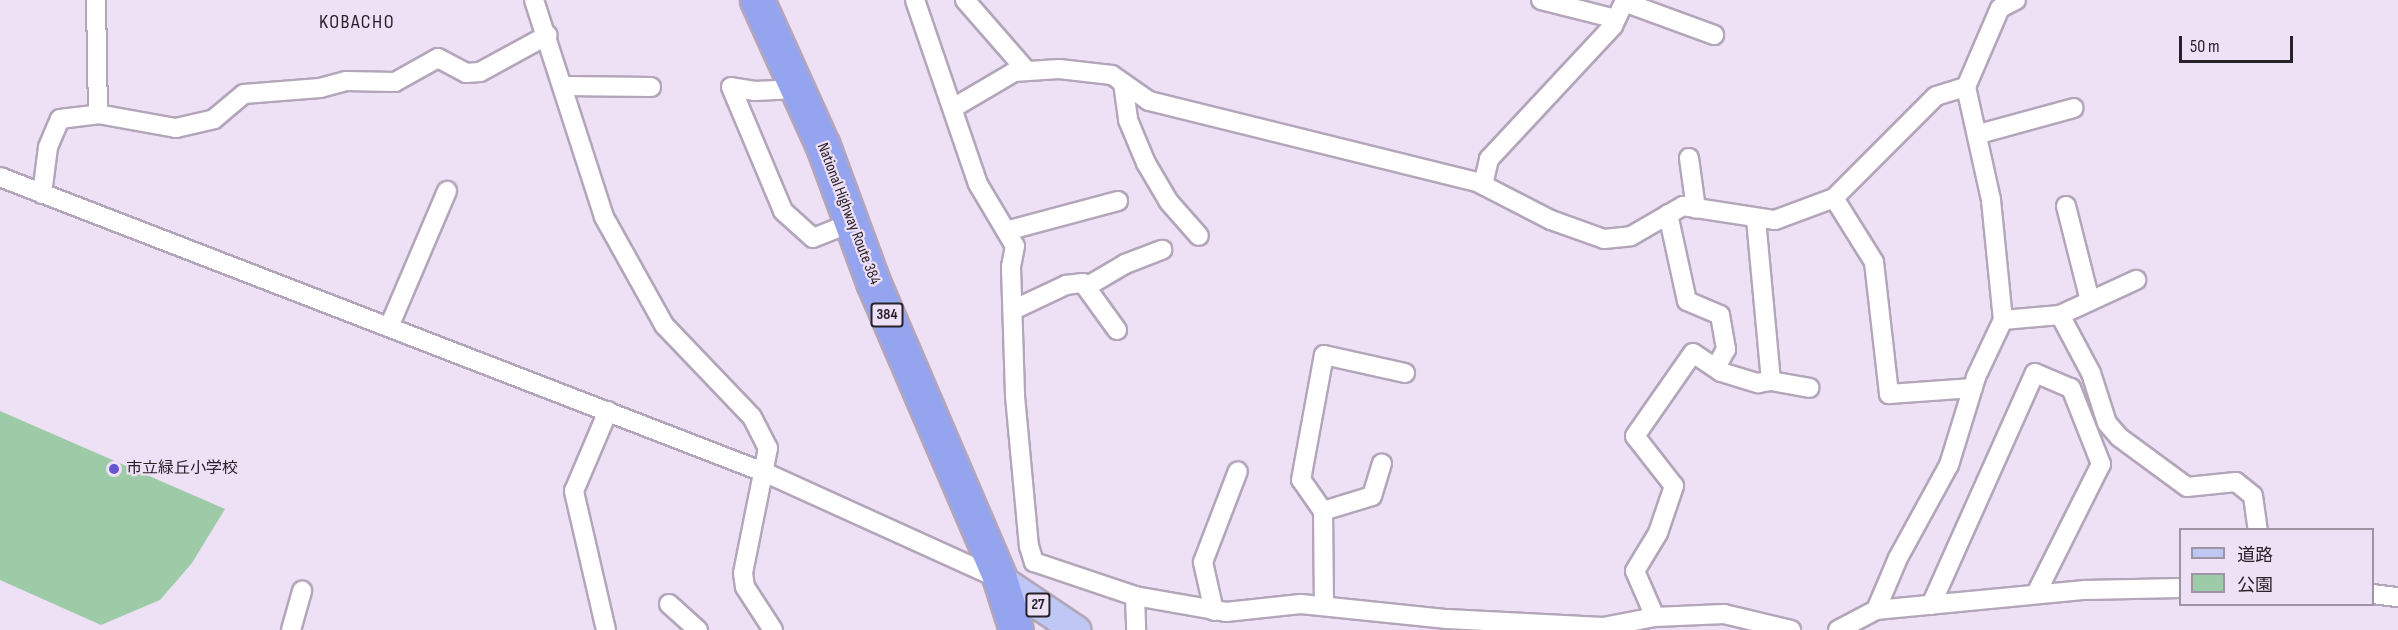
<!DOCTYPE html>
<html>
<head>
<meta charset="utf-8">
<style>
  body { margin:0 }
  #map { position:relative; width:2398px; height:630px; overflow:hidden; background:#eee0f5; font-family:"Sofia Sans Condensed","Noto Sans JP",sans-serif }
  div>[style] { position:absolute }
  .green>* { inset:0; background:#9dcba7 }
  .roads { filter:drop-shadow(2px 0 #b4a6ba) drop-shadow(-2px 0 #b4a6ba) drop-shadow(0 2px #b4a6ba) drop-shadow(0 -2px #b4a6ba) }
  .street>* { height:18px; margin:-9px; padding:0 9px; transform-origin:9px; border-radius:9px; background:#fff }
  .primary>* { height:28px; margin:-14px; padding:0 14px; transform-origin:14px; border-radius:14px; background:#bfc8f5 }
  .highway>* { height:33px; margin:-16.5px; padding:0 16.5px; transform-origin:16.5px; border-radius:16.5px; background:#95a4ef }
  .dots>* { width:16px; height:16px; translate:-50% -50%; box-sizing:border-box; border:3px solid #eee0f5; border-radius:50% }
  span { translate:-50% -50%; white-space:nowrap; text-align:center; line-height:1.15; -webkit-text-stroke:4.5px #eee0f5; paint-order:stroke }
  .shield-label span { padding:2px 4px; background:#eee0f5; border:2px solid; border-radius:4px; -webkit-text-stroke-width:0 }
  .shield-label { font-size:15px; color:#272129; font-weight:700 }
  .street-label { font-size:16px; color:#272129 }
  .poi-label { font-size:16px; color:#272129 }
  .left { translate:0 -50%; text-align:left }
  .quarter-label { font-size:20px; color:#272129; letter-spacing:1.5px }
  .legend { position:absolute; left:2179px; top:528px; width:195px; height:78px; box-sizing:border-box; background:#eee0f5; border:2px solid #9e94a3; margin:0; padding:8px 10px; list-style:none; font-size:18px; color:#272129 }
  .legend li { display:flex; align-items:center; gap:12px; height:30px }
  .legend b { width:30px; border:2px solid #9e94a3 }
  .scale { position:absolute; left:2179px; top:36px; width:114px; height:27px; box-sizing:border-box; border:3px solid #272129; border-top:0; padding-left:8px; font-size:18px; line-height:21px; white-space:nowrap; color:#272129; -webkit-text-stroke:4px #eee0f5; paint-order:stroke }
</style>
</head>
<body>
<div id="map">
  <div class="green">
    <div style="clip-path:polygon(0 411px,225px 509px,192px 563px,160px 600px,101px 625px,0 580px)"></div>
  </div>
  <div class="roads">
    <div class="street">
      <div style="left:96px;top:0;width:114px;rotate:89deg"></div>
      <div style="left:534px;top:0;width:228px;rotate:72.1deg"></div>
      <div style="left:604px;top:217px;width:124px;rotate:60.9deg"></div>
      <div style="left:664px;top:325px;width:127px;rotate:46.3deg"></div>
      <div style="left:752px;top:417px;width:35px;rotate:63deg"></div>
      <div style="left:768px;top:448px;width:127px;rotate:101.3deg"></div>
      <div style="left:743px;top:573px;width:14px;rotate:82deg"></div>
      <div style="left:745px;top:587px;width:51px;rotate:56.9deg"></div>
      <div style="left:915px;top:0;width:194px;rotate:71.1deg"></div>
      <div style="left:978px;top:184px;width:72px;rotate:59.2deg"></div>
      <div style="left:1015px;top:246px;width:21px;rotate:101deg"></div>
      <div style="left:1011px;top:267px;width:129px;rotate:88.2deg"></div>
      <div style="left:1015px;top:396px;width:151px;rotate:84.7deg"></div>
      <div style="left:1029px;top:546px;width:17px;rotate:73deg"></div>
      <div style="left:1034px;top:562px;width:107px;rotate:18.6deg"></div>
      <div style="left:1135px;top:596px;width:92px;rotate:10deg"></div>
      <div style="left:1226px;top:612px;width:75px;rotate:-6.1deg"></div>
      <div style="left:1301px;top:604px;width:147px;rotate:5.9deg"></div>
      <div style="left:1447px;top:619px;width:156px;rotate:2.9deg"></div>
      <div style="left:1603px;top:627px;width:53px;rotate:-10.9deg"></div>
      <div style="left:1655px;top:617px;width:69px;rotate:-2.5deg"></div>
      <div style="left:1724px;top:614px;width:69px;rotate:13.4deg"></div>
      <div style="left:965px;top:0;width:94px;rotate:48.9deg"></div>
      <div style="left:1541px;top:0;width:77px;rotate:14.2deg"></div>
      <div style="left:2016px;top:0;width:18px;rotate:153deg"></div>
      <div style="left:2000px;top:8px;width:86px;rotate:113.3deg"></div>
      <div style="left:1966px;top:87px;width:116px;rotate:77.5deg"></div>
      <div style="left:1991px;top:200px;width:121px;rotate:84.3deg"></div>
      <div style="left:2003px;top:320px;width:57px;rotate:-5deg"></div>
      <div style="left:2060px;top:315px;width:66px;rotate:61.9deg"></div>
      <div style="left:2091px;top:373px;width:52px;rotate:72.3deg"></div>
      <div style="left:2107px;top:423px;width:18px;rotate:49deg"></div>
      <div style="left:2119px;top:437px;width:84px;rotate:36.3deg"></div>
      <div style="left:2187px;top:487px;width:49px;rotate:-5.8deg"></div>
      <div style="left:2236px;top:482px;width:22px;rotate:39deg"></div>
      <div style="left:2253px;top:496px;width:34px;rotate:82deg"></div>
      <div style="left:1624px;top:2px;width:96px;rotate:20.1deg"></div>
      <div style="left:1123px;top:83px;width:37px;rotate:82deg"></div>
      <div style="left:1128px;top:120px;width:47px;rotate:67.3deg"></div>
      <div style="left:1146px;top:163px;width:45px;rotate:59.5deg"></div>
      <div style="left:1169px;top:202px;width:45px;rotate:48.6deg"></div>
      <div style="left:564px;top:86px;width:87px;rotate:0.7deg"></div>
      <div style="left:797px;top:89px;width:42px;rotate:177.3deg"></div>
      <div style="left:755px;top:91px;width:24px;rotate:-171deg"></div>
      <div style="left:731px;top:87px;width:134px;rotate:67.2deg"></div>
      <div style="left:783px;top:211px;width:40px;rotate:42deg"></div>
      <div style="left:813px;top:238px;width:41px;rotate:-21.5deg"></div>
      <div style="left:953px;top:108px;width:71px;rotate:-30.5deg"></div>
      <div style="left:1014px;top:72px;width:45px;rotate:-3.8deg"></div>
      <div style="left:1059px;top:69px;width:53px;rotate:6.5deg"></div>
      <div style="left:1112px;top:75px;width:45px;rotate:35.1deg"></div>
      <div style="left:1149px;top:101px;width:338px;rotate:13.9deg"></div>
      <div style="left:1477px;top:182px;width:83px;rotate:27.2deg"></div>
      <div style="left:1551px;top:220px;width:56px;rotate:19.7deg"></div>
      <div style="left:1604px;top:239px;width:27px;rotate:-6deg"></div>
      <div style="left:1631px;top:236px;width:60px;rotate:-30deg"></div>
      <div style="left:1683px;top:206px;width:93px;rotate:8.7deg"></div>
      <div style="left:1775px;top:220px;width:63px;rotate:-20.4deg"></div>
      <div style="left:1834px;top:198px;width:144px;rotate:-45deg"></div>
      <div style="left:1936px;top:96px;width:31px;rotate:-17deg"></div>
      <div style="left:1979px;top:134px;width:98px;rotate:-15.3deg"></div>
      <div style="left:1689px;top:158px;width:51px;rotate:82.2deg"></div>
      <div style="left:0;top:177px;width:821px;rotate:21.13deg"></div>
      <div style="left:766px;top:473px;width:257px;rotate:24.4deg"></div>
      <div style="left:1483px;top:185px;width:27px;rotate:-77deg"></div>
      <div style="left:1489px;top:159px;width:182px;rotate:-47deg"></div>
      <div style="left:1613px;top:26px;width:29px;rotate:-65deg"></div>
      <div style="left:42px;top:194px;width:47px;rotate:-82.7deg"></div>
      <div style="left:48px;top:147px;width:30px;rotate:-67deg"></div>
      <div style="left:60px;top:119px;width:38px;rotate:-7deg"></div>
      <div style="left:98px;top:114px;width:79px;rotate:10.2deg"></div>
      <div style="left:176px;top:128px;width:39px;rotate:-13deg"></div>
      <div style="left:214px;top:119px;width:39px;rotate:-40deg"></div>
      <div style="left:244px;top:94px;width:76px;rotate:-4.5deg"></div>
      <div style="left:320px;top:88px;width:27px;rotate:-15deg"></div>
      <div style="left:346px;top:81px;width:49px;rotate:1.2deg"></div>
      <div style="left:395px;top:82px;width:49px;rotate:-29.2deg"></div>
      <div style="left:438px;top:58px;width:32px;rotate:28deg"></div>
      <div style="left:466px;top:73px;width:14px;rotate:-4deg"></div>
      <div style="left:480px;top:72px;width:77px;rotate:-28.6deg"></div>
      <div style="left:1834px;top:198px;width:75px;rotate:58deg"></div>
      <div style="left:1874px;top:262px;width:133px;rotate:83.5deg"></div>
      <div style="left:1889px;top:394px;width:84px;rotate:-4.1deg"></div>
      <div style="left:2066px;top:206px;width:98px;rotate:75.8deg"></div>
      <div style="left:1668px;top:214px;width:89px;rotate:77.7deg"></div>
      <div style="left:1687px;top:301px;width:36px;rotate:23deg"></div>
      <div style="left:1720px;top:315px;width:35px;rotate:80deg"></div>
      <div style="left:1726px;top:349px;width:21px;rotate:118deg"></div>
      <div style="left:1006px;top:231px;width:116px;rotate:-15deg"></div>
      <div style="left:1086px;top:287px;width:45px;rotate:-30.5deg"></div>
      <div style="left:1125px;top:264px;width:40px;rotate:-21deg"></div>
      <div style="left:1013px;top:310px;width:59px;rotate:-25.3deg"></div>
      <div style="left:1066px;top:285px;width:17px;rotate:-7deg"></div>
      <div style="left:1083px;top:283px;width:58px;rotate:54.1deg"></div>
      <div style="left:2060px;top:315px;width:84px;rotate:-24.7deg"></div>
      <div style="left:389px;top:327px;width:148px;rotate:-66.9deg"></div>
      <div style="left:1771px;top:381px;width:39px;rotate:10deg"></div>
      <div style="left:1323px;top:511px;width:51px;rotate:-17deg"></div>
      <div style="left:1372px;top:496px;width:34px;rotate:-73deg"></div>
      <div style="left:2372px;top:594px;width:26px;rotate:7deg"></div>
      <div style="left:1135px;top:596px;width:34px;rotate:88deg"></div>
      <div style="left:669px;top:604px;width:39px;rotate:42deg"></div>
      <div style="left:1931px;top:605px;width:254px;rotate:-65.9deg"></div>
      <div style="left:2035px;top:373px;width:39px;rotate:23deg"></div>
      <div style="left:2071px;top:388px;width:82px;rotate:68.5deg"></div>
      <div style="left:2101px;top:464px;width:145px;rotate:116.6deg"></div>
      <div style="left:1324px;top:606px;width:95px;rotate:-90.6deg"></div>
      <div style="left:1323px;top:511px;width:38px;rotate:-125deg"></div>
      <div style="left:1301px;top:480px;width:127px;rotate:-79.6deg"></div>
      <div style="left:1324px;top:355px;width:83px;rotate:12.5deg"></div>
      <div style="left:1876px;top:610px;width:56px;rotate:-67.1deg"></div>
      <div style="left:1898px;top:558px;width:106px;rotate:-61.3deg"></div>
      <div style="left:1949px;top:465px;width:92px;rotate:-72.9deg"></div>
      <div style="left:1976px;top:377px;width:63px;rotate:-64.7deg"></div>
      <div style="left:1214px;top:611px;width:50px;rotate:-102.7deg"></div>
      <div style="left:1203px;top:562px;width:97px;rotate:-69deg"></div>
      <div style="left:1655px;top:617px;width:50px;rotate:-113.5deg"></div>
      <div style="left:1635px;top:571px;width:44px;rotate:-58.8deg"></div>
      <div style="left:1658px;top:533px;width:50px;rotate:-71.2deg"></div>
      <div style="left:1674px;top:486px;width:63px;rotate:-128deg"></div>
      <div style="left:1635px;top:436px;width:101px;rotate:-55.1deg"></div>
      <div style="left:1693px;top:353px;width:34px;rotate:34deg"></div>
      <div style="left:1721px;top:372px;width:39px;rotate:17deg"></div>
      <div style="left:1758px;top:383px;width:13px;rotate:-9deg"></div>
      <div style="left:1771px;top:381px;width:162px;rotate:-95.3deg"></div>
      <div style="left:291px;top:630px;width:41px;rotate:-74.2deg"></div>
      <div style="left:606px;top:630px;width:143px;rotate:-103deg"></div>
      <div style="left:574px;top:491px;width:87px;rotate:-67deg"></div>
      <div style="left:1838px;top:630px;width:43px;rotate:-27.8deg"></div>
      <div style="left:1876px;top:610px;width:210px;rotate:-5.5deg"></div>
      <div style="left:2085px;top:590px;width:95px;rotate:-1.2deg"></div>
    </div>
    <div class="primary">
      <div style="left:1000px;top:579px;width:92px;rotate:33.9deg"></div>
    </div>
    <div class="highway">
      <div style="left:757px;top:0;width:160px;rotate:65.7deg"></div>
      <div style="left:823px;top:146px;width:145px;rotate:69.8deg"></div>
      <div style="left:873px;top:282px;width:323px;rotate:66.8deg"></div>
      <div style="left:1000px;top:579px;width:53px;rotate:72.6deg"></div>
    </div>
  </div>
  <div class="dots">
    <div style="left:114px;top:469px;background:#6756cf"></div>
  </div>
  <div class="shield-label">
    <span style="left:887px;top:315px">384</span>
    <span style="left:1038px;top:605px">27</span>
  </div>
  <div class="street-label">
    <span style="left:848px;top:214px;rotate:69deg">National Highway Route 384</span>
  </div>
  <div class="poi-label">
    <span class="left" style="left:126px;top:469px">市立緑丘小学校</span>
  </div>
  <div class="quarter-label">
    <span style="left:357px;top:22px">KOBACHO</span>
  </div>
  <ul class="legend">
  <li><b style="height:8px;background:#bfc8f5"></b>道路</li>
  <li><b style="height:16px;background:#9dcba7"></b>公園</li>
  </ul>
  <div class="scale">50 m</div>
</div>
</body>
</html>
